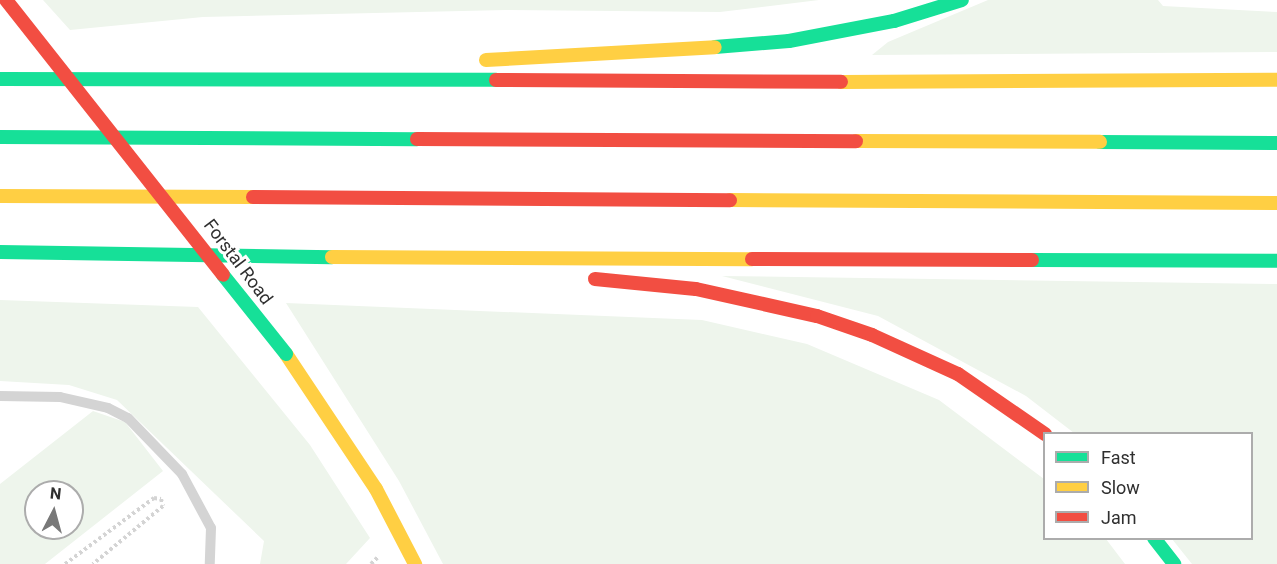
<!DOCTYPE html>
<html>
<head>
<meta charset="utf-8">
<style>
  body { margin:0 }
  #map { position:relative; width:1277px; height:564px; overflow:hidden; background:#fff; font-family:Roboto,sans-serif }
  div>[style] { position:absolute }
  .green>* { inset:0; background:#eef5ec }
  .path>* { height:4px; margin-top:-2px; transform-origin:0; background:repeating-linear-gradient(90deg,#d4d4d4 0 3px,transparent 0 6px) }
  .lane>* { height:10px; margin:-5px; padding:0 5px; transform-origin:5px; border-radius:5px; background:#d4d4d4 }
  .fast>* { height:14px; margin:-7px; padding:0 7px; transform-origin:7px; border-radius:7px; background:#16e098 }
  .slow>* { height:14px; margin:-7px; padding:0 7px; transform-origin:7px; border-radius:7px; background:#ffcf43 }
  .jam>* { height:14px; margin:-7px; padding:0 7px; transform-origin:7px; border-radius:7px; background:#f24e42 }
  .fast-bridge>* { height:14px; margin:-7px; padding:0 7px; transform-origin:7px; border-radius:7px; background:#16e098 }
  .jam-bridge>* { height:14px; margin:-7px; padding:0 7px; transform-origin:7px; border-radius:7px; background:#f24e42 }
  span { translate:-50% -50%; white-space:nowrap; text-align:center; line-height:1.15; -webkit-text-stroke:6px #fff; paint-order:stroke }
  .street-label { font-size:18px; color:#2f2f2f }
  .legend { position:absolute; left:1043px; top:432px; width:210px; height:108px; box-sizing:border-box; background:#fff; border:2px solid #acacac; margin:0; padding:8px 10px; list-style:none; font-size:18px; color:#2f2f2f }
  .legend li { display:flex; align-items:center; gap:12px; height:30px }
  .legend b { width:30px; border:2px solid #acacac }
  .north { position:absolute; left:24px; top:480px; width:60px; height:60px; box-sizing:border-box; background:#fff; border:2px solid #acacac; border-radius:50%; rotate:6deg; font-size:16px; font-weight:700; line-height:24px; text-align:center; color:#2f2f2f }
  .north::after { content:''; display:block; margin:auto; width:21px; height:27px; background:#787878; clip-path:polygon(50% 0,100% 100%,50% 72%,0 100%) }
</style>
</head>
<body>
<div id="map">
  <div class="green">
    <div style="clip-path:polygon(43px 0,819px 0,720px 12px,506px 10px,203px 17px,70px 30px)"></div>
    <div style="clip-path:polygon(988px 0,1158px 0,1163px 6px,1277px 12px,1277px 52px,872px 55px,888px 42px)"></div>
    <div style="clip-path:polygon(722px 276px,1277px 284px,1277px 564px,1192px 564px,1172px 539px,1252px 538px,1252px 434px,1074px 433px,1026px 396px,878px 316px)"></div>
    <div style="clip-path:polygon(0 300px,198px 307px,310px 445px,370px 538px,346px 564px,260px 564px,264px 541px,117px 400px,69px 385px,0 381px)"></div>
    <div style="clip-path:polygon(286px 303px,702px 320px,807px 344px,939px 400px,1044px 479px,1044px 538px,1106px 539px,1125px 564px,443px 564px,399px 481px)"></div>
    <div style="clip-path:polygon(evenodd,93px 411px,125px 422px,163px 471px,45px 564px,0 564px,0 484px,93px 411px,36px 492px,72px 492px,72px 528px,36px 528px,36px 492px)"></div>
  </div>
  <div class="path">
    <div style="left:65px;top:564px;width:111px;rotate:-36.6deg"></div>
    <div style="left:154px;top:498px;width:7px;rotate:8deg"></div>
    <div style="left:161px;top:499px;width:7px;rotate:74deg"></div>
    <div style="left:163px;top:506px;width:91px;rotate:140.4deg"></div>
    <div style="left:371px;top:564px;width:11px;rotate:-45deg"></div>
  </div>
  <div class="lane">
    <div style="left:0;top:396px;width:60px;rotate:1deg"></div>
    <div style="left:60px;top:397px;width:49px;rotate:12.9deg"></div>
    <div style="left:108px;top:408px;width:22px;rotate:27deg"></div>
    <div style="left:128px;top:418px;width:78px;rotate:46deg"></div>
    <div style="left:182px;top:474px;width:61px;rotate:61.8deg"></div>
    <div style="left:211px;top:528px;width:36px;rotate:92deg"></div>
  </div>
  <div class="fast">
    <div style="left:715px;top:47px;width:74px;rotate:-4.6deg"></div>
    <div style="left:789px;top:41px;width:107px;rotate:-10.8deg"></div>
    <div style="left:894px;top:21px;width:71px;rotate:-17.2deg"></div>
    <div style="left:0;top:79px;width:496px;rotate:0.1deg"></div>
    <div style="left:0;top:137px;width:417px;rotate:0.3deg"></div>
    <div style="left:1100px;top:142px;width:177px;rotate:0.3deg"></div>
    <div style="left:0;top:252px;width:332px;rotate:0.9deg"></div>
    <div style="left:1032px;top:260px;width:245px;rotate:0.2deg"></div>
    <div style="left:1154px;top:538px;width:33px;rotate:52deg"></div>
  </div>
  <div class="slow">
    <div style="left:486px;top:60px;width:229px;rotate:-3.2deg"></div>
    <div style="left:841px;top:82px;width:436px;rotate:-0.3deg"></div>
    <div style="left:856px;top:141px;width:244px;rotate:0.2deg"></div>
    <div style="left:0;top:196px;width:253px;rotate:0.2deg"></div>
    <div style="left:730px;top:200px;width:547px;rotate:0.31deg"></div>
    <div style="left:332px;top:257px;width:420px;rotate:0.3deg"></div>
    <div style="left:286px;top:354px;width:162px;rotate:56.3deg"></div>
    <div style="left:376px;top:489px;width:85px;rotate:62.5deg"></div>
  </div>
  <div class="jam">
    <div style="left:496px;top:80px;width:345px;rotate:0.3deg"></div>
    <div style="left:417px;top:139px;width:439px;rotate:0.3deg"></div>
    <div style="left:253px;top:197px;width:477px;rotate:0.4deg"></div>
    <div style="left:752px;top:259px;width:280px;rotate:0.2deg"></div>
    <div style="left:595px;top:279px;width:101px;rotate:5.7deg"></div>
    <div style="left:696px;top:289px;width:124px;rotate:12.6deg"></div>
    <div style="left:817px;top:316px;width:58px;rotate:19.1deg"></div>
    <div style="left:872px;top:335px;width:94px;rotate:24.4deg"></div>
    <div style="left:958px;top:374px;width:106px;rotate:34.6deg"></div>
  </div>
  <div class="fast-bridge">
    <div style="left:223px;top:275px;width:101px;rotate:51.4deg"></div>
  </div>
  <div class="jam-bridge">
    <div style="left:6px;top:0;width:350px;rotate:51.7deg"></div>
  </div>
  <div class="street-label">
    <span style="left:238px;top:262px;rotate:53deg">Forstal Road</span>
  </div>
  <ul class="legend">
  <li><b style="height:8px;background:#16e098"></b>Fast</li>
  <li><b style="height:8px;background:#ffcf43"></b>Slow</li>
  <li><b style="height:8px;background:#f24e42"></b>Jam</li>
  </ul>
  <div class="north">N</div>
</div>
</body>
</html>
